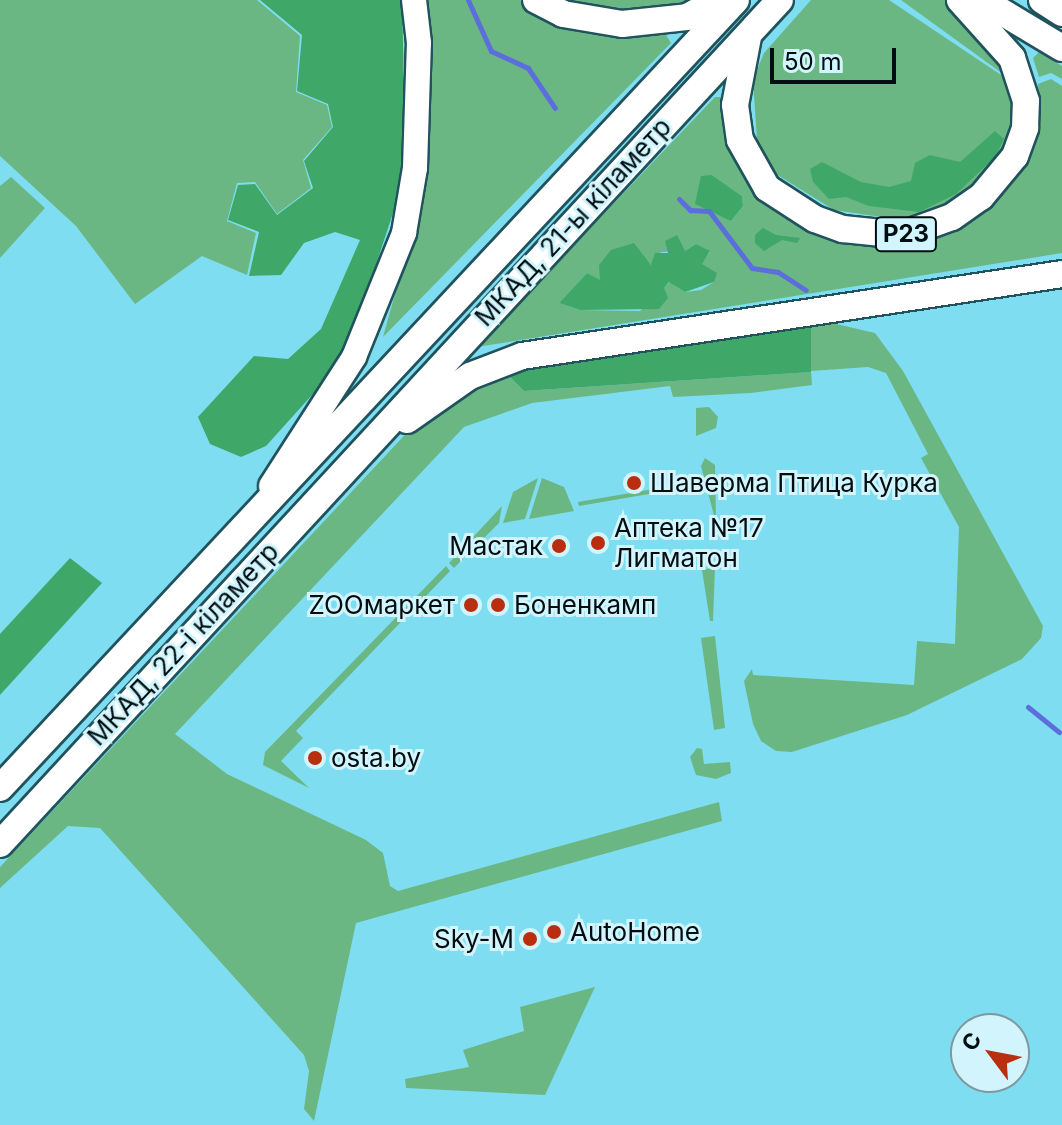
<!DOCTYPE html>
<html>
<head>
<meta charset="utf-8">
<style>
  body { margin:0 }
  #map { position:relative; width:1062px; height:1125px; overflow:hidden; background:#7fddf2; font-family:Inter,sans-serif }
  div>[style] { position:absolute }
  .green>* { inset:0; background:#6ab783 }
  .forest>* { inset:0; background:#3fa868 }
  .stream>* { height:5px; margin:-2.5px; padding:0 2.5px; transform-origin:2.5px; border-radius:2.5px; background:#5c6ddc }
  .roads { filter:drop-shadow(2px 0 #20535d) drop-shadow(-2px 0 #20535d) drop-shadow(0 2px #20535d) drop-shadow(0 -2px #20535d) }
  .primary>* { height:24px; margin:-12px; padding:0 12px; transform-origin:12px; border-radius:12px; background:#fff }
  .highway>* { height:26px; margin:-13px; padding:0 13px; transform-origin:13px; border-radius:13px; background:#fff }
  .dots>* { width:22px; height:22px; translate:-50% -50%; box-sizing:border-box; border:4px solid #d2f5fd; border-radius:50% }
  span { translate:-50% -50%; white-space:nowrap; text-align:center; line-height:1.15; -webkit-text-stroke:6px #d2f5fd; paint-order:stroke }
  .shield-label span { padding:2px 6px; background:#d2f5fd; border:2px solid; border-radius:6px; -webkit-text-stroke-width:0 }
  .shield-label { font-size:24px; color:#000e12; font-weight:700 }
  .street-label { font-size:26px; color:#000e12 }
  .poi-label { font-size:26px; color:#000e12 }
  .left { translate:0 -50%; text-align:left }
  .right { translate:-100% -50%; text-align:right }
  .north { position:absolute; left:950px; top:1013px; width:80px; height:80px; box-sizing:border-box; background:#d2f5fd; border:2px solid #7e999f; border-radius:50%; rotate:302deg; font-size:22px; font-weight:700; line-height:32px; text-align:center; color:#000e12 }
  .north::after { content:''; display:block; margin:auto; width:28px; height:36px; background:#b92e0e; clip-path:polygon(50% 0,100% 100%,50% 72%,0 100%) }
  .scale { position:absolute; left:770px; top:48px; width:126px; height:36px; box-sizing:border-box; border:4px solid #000e12; border-top:0; padding-left:10px; font-size:24px; line-height:28px; white-space:nowrap; color:#000e12; -webkit-text-stroke:6px #d2f5fd; paint-order:stroke }
</style>
</head>
<body>
<div id="map">
  <div class="green">
    <div style="clip-path:polygon(0 0,257px 0,300px 36px,296px 92px,327px 105px,332px 127px,303px 160px,311px 188px,277px 214px,255px 182px,237px 183px,227px 221px,256px 233px,247px 275px,202px 256px,135px 304px,76px 226px,0 156px)"></div>
    <div style="clip-path:polygon(426px 0,520px 0,532px 10px,632px 34px,666px 35px,671px 43px,383px 337px,421px 201px,429px 121px)"></div>
    <div style="clip-path:polygon(558px 0,690px 0,631px 13px)"></div>
    <div style="clip-path:polygon(811px 0,889px 0,1013px 83px,1015px 114px,1006px 144px,979px 181px,936px 211px,895px 219px,834px 210px,776px 174px,757px 140px,753px 80px,764px 53px)"></div>
    <div style="clip-path:polygon(901px 0,954px 0,1011px 76px,1003px 74px)"></div>
    <div style="clip-path:polygon(1039px 52px,1062px 66px,1062px 79px,1051px 73px,1039px 77px,1033px 58px)"></div>
    <div style="clip-path:polygon(evenodd,1051px 79px,1062px 86px,1062px 253px,477px 347px,715px 97px,721px 97px,726px 107px,754px 184px,901px 245px,947px 232px,1039px 99px,1038px 84px,1051px 79px,712px 175px,742px 196px,743px 206px,731px 221px,711px 207px,712px 175px,1051px 79px,696px 244px,710px 252px,701px 264px,714px 282px,701px 290px,685px 292px,670px 282px,640px 311px,580px 310px,559px 303px,587px 273px,600px 281px,647px 260px,652px 266px,661px 252px,685px 251px,696px 244px)"></div>
    <div style="clip-path:polygon(11px 177px,45px 208px,0 258px,0 186px)"></div>
    <div style="clip-path:polygon(832px 323px,875px 333px,903px 371px,1043px 626px,1041px 638px,1022px 659px,907px 715px,792px 752px,776px 751px,761px 741px,753px 724px,744px 681px,752px 669px,753px 675px,914px 685px,917px 641px,955px 644px,959px 527px,921px 458px,928px 454px,886px 373px,868px 367px,811px 371px,812px 385px,751px 393px,673px 397px,670px 386px,532px 403px,464px 427px,175px 734px,227px 774px,366px 840px,383px 853px,390px 886px,398px 891px,719px 802px,722px 821px,356px 923px,314px 1121px,304px 1109px,309px 1071px,304px 1055px,100px 828px,68px 826px,0 888px,0 867px,416px 423px,501px 368px,524px 391px,810px 372px,811px 327px,546px 359px)"></div>
    <div style="clip-path:polygon(709px 407px,718px 417px,716px 428px,696px 436px,696px 408px)"></div>
    <div style="clip-path:polygon(705px 458px,715px 465px,716px 523px,701px 466px)"></div>
    <div style="clip-path:polygon(538px 478px,525px 519px,503px 523px,513px 492px)"></div>
    <div style="clip-path:polygon(542px 478px,564px 487px,574px 511px,529px 519px)"></div>
    <div style="clip-path:polygon(683px 484px,684px 488px,579px 506px,578px 502px)"></div>
    <div style="clip-path:polygon(502px 506px,499px 523px,454px 568px,449px 563px)"></div>
    <div style="clip-path:polygon(446px 566px,450px 571px,296px 731px,303px 738px,281px 761px,309px 788px,263px 765px,265px 752px)"></div>
    <div style="clip-path:polygon(715px 567px,713px 621px,710px 621px,702px 570px)"></div>
    <div style="clip-path:polygon(715px 636px,725px 728px,714px 730px,701px 638px)"></div>
    <div style="clip-path:polygon(697px 748px,702px 749px,704px 764px,730px 762px,731px 773px,716px 779px,696px 775px,690px 757px)"></div>
    <div style="clip-path:polygon(595px 987px,545px 1095px,406px 1088px,405px 1079px,469px 1067px,463px 1050px,524px 1031px,520px 1007px)"></div>
  </div>
  <div class="forest">
    <div style="clip-path:polygon(260px 0,402px 0,405px 129px,399px 195px,352px 337px,330px 375px,266px 446px,241px 457px,210px 444px,198px 417px,254px 356px,288px 359px,321px 329px,360px 240px,335px 232px,304px 243px,281px 275px,249px 276px,259px 232px,228px 220px,238px 185px,255px 184px,277px 215px,313px 188px,304px 161px,333px 127px,328px 104px,297px 91px,302px 35px)"></div>
    <div style="clip-path:polygon(995px 131px,1004px 139px,995px 157px,956px 194px,919px 212px,869px 206px,846px 197px,829px 199px,813px 182px,810px 169px,822px 162px,861px 182px,889px 187px,911px 181px,915px 163px,930px 155px,960px 162px)"></div>
    <div style="clip-path:polygon(712px 175px,742px 196px,743px 206px,731px 221px,695px 204px,701px 176px)"></div>
    <div style="clip-path:polygon(763px 228px,776px 235px,800px 238px,797px 243px,782px 240px,764px 251px,755px 243px,755px 235px)"></div>
    <div style="clip-path:polygon(677px 235px,685px 251px,696px 244px,710px 251px,702px 264px,717px 273px,714px 282px,685px 292px,669px 282px,664px 288px,668px 298px,659px 309px,580px 310px,559px 303px,587px 273px,600px 280px,599px 265px,611px 250px,634px 243px,651px 265px,655px 253px,668px 253px,665px 241px)"></div>
    <div style="clip-path:polygon(811px 327px,811px 372px,524px 391px,501px 368px)"></div>
    <div style="clip-path:polygon(70px 558px,102px 583px,0 695px,0 634px)"></div>
  </div>
  <div class="stream">
    <div style="left:468px;top:0;width:56px;rotate:65.7deg"></div>
    <div style="left:491px;top:51px;width:41px;rotate:24.7deg"></div>
    <div style="left:528px;top:68px;width:48px;rotate:56deg"></div>
    <div style="left:679px;top:199px;width:16px;rotate:45deg"></div>
    <div style="left:690px;top:210px;width:19px;rotate:3deg"></div>
    <div style="left:709px;top:211px;width:71px;rotate:53deg"></div>
    <div style="left:752px;top:268px;width:26px;rotate:9deg"></div>
    <div style="left:778px;top:272px;width:33px;rotate:33deg"></div>
    <div style="left:1028px;top:707px;width:40px;rotate:39deg"></div>
  </div>
  <div class="roads">
    <div class="primary">
      <div style="left:271px;top:486px;width:153px;rotate:-57.2deg"></div>
      <div style="left:354px;top:357px;width:134px;rotate:-68deg"></div>
      <div style="left:404px;top:233px;width:66px;rotate:-80.4deg"></div>
      <div style="left:415px;top:168px;width:125px;rotate:-88.2deg"></div>
      <div style="left:419px;top:43px;width:43px;rotate:-96.6deg"></div>
    </div>
    <div class="highway">
      <div style="left:536px;top:0;width:30px;rotate:27deg"></div>
      <div style="left:563px;top:14px;width:60px;rotate:9.6deg"></div>
      <div style="left:622px;top:24px;width:65px;rotate:-6.1deg"></div>
      <div style="left:687px;top:17px;width:35px;rotate:-29deg"></div>
      <div style="left:982px;top:0;width:93px;rotate:31deg"></div>
      <div style="left:1042px;top:0;width:24px;rotate:33deg"></div>
      <div style="left:748px;top:37px;width:69px;rotate:100.8deg"></div>
      <div style="left:735px;top:105px;width:35px;rotate:82deg"></div>
      <div style="left:740px;top:140px;width:55px;rotate:60.6deg"></div>
      <div style="left:767px;top:188px;width:57px;rotate:32.9deg"></div>
      <div style="left:815px;top:219px;width:30px;rotate:20deg"></div>
      <div style="left:843px;top:229px;width:59px;rotate:5.8deg"></div>
      <div style="left:902px;top:235px;width:53px;rotate:-19.8deg"></div>
      <div style="left:952px;top:217px;width:35px;rotate:-35deg"></div>
      <div style="left:981px;top:197px;width:53px;rotate:-50.3deg"></div>
      <div style="left:1015px;top:156px;width:30px;rotate:-70deg"></div>
      <div style="left:1025px;top:128px;width:27px;rotate:-88deg"></div>
      <div style="left:1026px;top:101px;width:45px;rotate:-108deg"></div>
      <div style="left:1012px;top:58px;width:78px;rotate:-131.9deg"></div>
      <div style="left:407px;top:420px;width:77px;rotate:-34.9deg"></div>
      <div style="left:470px;top:376px;width:56px;rotate:-21deg"></div>
      <div style="left:522px;top:356px;width:546px;rotate:-8.63deg"></div>
      <div style="left:0;top:788px;width:1078px;rotate:-46.95deg"></div>
      <div style="left:0;top:844px;width:1149px;rotate:-47.26deg"></div>
    </div>
  </div>
  <div class="dots">
    <div style="left:634px;top:483px;background:#b92e0e"></div>
    <div style="left:598px;top:543px;background:#b92e0e"></div>
    <div style="left:559px;top:546px;background:#b92e0e"></div>
    <div style="left:471px;top:605px;background:#b92e0e"></div>
    <div style="left:498px;top:605px;background:#b92e0e"></div>
    <div style="left:315px;top:758px;background:#b92e0e"></div>
    <div style="left:554px;top:932px;background:#b92e0e"></div>
    <div style="left:530px;top:939px;background:#b92e0e"></div>
  </div>
  <div class="shield-label">
    <span style="left:906px;top:234px">Р23</span>
  </div>
  <div class="street-label">
    <span style="left:573px;top:222px;rotate:-47deg">МКАД, 21-ы кіламетр</span>
    <span style="left:183px;top:644px;rotate:-47deg">МКАД, 22-і кіламетр</span>
  </div>
  <div class="poi-label">
    <span class="left" style="left:650px;top:483px">Шаверма Птица Курка</span>
    <span class="left" style="left:614px;top:543px">Аптека №17<br>Лигматон</span>
    <span class="right" style="left:543px;top:546px">Мастак</span>
    <span class="right" style="left:455px;top:605px">ZOOмаркет</span>
    <span class="left" style="left:514px;top:605px">Боненкамп</span>
    <span class="left" style="left:331px;top:758px">osta.by</span>
    <span class="left" style="left:570px;top:932px">AutoHome</span>
    <span class="right" style="left:514px;top:939px">Sky-M</span>
  </div>
  <div class="north">С</div>
  <div class="scale">50 m</div>
</div>
</body>
</html>
